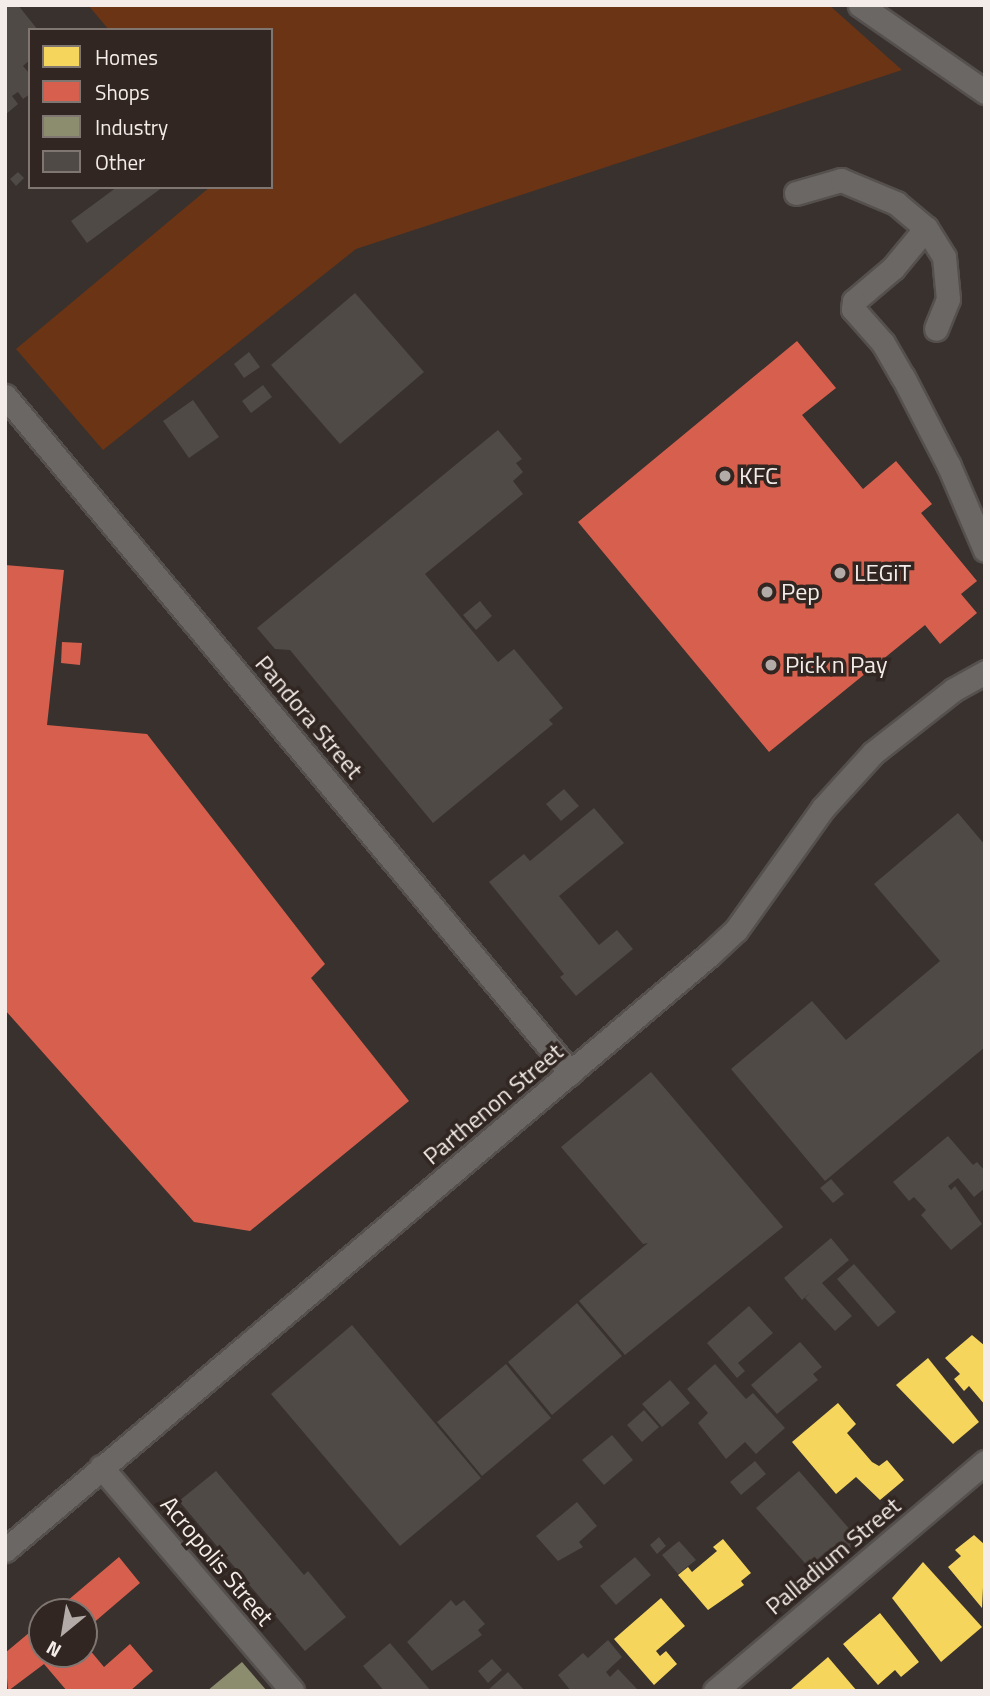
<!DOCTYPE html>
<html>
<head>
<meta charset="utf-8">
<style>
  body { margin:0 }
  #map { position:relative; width:990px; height:1696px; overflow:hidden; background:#38312e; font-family:"Titillium Web",sans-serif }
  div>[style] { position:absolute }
  .green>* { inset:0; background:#6a3415 }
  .homes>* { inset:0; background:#f6d55c }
  .shops>* { inset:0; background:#d6604d }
  .industry>* { inset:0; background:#8c8c6e }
  .building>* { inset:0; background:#4f4a46 }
  .roads { filter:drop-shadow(2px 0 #55504e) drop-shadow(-2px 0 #55504e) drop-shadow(0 2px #55504e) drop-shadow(0 -2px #55504e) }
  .minor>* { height:23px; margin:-11.5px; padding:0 11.5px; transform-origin:11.5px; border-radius:11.5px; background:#6b6764 }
  .dots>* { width:19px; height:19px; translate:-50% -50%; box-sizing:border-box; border:4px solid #312621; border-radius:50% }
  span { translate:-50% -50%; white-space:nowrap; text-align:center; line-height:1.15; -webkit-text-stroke:7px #312621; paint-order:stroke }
  .poi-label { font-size:24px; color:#f3ece8 }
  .left { translate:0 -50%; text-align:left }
  .street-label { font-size:24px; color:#f3ece8 }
  .frame { position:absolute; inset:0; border:7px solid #f3ece8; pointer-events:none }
  .legend { position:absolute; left:28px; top:28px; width:245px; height:161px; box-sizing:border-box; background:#312621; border:2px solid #7f7571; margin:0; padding:9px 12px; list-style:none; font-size:21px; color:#f3ece8 }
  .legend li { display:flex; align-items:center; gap:14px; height:35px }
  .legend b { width:35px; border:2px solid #7f7571 }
  .north { position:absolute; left:28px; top:1598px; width:70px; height:70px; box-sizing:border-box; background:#312621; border:2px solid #7f7571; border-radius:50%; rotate:210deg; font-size:19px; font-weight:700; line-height:28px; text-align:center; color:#f3ece8 }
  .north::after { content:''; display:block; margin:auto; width:24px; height:32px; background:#b2aba7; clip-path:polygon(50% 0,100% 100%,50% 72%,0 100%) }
</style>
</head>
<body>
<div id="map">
  <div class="green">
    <div style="clip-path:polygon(88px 5px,829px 5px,902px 70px,356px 249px,103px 450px,16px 349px,210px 187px,271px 187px,271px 30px,109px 30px)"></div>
  </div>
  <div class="homes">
    <div style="clip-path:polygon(972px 1335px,985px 1346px,985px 1405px,969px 1386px,964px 1391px,954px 1379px,960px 1374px,945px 1358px)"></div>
    <div style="clip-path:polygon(928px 1358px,979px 1422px,953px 1444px,896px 1385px)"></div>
    <div style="clip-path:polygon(838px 1403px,856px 1424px,847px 1433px,872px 1462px,879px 1466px,887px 1460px,904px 1480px,880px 1500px,856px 1477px,836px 1494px,792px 1442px)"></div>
    <div style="clip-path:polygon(974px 1535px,985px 1545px,982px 1608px,948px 1567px,961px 1556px,955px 1550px)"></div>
    <div style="clip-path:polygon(723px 1539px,751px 1573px,741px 1581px,744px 1585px,708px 1610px,678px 1575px,688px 1567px,692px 1572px,717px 1551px,713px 1547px)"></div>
    <div style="clip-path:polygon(923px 1562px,982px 1627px,941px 1662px,892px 1598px)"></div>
    <div style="clip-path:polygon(661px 1598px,685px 1626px,656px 1651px,660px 1656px,666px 1651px,677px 1664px,654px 1685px,614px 1639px)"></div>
    <div style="clip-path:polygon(880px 1613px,919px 1662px,901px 1677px,895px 1670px,878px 1685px,843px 1644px)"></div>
    <div style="clip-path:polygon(828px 1657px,857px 1691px,792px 1691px,791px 1689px)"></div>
  </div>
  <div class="shops">
    <div style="clip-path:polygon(797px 341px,836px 388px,802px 415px,863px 489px,896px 461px,932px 504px,921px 513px,977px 581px,961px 594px,977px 613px,940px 644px,925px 625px,769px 752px,578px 522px)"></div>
    <div style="clip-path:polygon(5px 565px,64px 570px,47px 725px,147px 734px,325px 964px,311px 978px,409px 1101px,250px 1231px,194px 1222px,5px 1010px)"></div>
    <div style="clip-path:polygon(62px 642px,82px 643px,80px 665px,61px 663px)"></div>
    <div style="clip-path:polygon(119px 1557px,140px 1583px,84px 1631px,84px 1612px,54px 1612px)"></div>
    <div style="clip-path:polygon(42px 1622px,42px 1654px,84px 1654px,84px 1643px,104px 1667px,130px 1644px,153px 1671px,130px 1691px,67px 1691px,44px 1664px,8px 1691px,5px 1653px)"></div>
  </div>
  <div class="industry">
    <div style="clip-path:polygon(242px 1662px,267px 1691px,207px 1691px)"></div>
  </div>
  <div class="building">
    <div style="clip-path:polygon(5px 5px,18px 5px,38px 30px,30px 30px,30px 60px,23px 66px,30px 74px,30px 94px,23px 99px,18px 92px,12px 96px,18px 104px,5px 115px)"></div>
    <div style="clip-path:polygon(18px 172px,24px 178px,16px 186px,10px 179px)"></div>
    <div style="clip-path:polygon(117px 187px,163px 187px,87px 243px,71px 221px)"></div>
    <div style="clip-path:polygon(355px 293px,424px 372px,340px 444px,271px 365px)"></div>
    <div style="clip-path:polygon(249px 352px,260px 367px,244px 378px,234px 364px)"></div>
    <div style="clip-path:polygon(263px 385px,272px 397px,251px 413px,242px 401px)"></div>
    <div style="clip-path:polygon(193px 400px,219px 437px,189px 458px,163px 421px)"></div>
    <div style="clip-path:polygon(498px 430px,522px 459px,516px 463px,523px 472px,513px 481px,523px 494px,425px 574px,498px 662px,514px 649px,563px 708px,549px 720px,553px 724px,433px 823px,290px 650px,275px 649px,257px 628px)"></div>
    <div style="clip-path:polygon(480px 601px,492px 616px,476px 630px,463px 615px)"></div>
    <div style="clip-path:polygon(564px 789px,579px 806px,561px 821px,546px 804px)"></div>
    <div style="clip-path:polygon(594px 808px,624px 843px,559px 896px,599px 945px,617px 930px,633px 949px,576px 996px,560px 977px,564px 974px,489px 882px,524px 854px,530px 861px)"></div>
    <div style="clip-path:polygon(958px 813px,985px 845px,985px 1047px,825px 1181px,731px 1069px,812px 1001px,846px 1040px,940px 961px,874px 884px)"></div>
    <div style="clip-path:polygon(651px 1072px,783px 1227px,625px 1355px,579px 1301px,648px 1243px,643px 1244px,561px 1147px)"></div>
    <div style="clip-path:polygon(948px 1136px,973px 1165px,977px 1162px,985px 1171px,985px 1188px,974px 1197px,958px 1178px,948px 1186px,951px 1190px,955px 1186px,982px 1224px,951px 1250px,921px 1215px,926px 1210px,914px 1197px,909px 1201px,893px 1182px)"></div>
    <div style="clip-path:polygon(831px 1179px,844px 1194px,833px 1203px,820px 1188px)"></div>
    <div style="clip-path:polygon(831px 1238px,849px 1260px,822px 1283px,852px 1316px,835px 1331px,805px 1298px,810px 1293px,802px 1300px,784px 1278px)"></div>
    <div style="clip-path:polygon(854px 1264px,896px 1312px,878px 1327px,837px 1279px)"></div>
    <div style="clip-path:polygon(577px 1303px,622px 1356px,552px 1415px,508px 1362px)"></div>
    <div style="clip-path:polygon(749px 1306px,773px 1333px,738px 1363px,745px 1371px,737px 1378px,707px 1343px)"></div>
    <div style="clip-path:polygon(352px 1325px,481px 1478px,400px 1546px,271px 1394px)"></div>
    <div style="clip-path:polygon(800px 1342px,822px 1367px,813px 1374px,818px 1380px,777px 1414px,751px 1385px)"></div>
    <div style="clip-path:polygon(506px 1364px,551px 1418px,482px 1476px,437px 1422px)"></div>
    <div style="clip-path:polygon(715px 1364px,746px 1399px,753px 1393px,785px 1428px,756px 1454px,745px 1442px,726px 1459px,698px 1423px,708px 1413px,687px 1389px)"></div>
    <div style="clip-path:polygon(670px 1380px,690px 1403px,662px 1427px,642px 1404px)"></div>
    <div style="clip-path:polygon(644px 1410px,659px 1427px,642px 1442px,627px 1425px)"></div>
    <div style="clip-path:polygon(612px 1435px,633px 1460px,604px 1485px,582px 1460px)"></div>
    <div style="clip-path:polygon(755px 1461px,766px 1474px,741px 1495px,730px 1482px)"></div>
    <div style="clip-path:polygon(216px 1471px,304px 1575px,308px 1571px,346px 1617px,305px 1651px,179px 1501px)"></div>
    <div style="clip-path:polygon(799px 1471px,859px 1540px,835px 1561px,830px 1554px,811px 1570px,756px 1508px)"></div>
    <div style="clip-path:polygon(577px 1502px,597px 1526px,579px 1542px,583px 1547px,558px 1561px,536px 1536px)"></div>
    <div style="clip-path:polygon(659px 1537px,666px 1546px,657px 1554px,650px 1545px)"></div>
    <div style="clip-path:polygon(679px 1541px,696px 1560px,678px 1574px,662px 1555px)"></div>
    <div style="clip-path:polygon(635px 1557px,651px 1575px,616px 1605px,600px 1586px)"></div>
    <div style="clip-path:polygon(451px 1600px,456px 1606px,464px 1600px,485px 1624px,478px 1630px,482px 1635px,432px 1671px,407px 1642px)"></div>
    <div style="clip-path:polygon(608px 1640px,622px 1657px,606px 1672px,610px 1677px,618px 1669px,637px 1689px,571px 1691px,558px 1675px,583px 1653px,588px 1658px)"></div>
    <div style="clip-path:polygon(390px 1643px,431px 1691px,384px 1691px,363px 1666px)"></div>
    <div style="clip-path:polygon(492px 1659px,502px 1670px,488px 1683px,478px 1671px)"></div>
    <div style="clip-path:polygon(508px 1672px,525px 1691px,487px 1691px)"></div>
  </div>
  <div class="roads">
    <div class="minor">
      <div style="left:860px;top:5px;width:152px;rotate:34.8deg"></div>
      <div style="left:796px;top:193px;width:47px;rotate:-16.1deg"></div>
      <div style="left:841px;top:180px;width:60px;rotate:22.7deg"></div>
      <div style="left:896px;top:203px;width:39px;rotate:40deg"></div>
      <div style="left:926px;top:228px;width:34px;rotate:58deg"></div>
      <div style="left:944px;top:257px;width:42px;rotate:84.6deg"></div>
      <div style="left:948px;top:299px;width:32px;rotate:112deg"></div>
      <div style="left:926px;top:228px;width:52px;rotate:129.5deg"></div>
      <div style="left:893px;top:268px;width:51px;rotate:139.8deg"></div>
      <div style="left:854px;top:301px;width:8px;rotate:97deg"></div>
      <div style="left:853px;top:309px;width:45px;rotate:48.6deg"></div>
      <div style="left:883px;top:343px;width:39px;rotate:60deg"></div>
      <div style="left:903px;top:377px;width:100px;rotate:62.7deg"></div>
      <div style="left:949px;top:466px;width:91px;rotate:66.8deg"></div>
      <div style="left:5px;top:396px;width:882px;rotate:50.1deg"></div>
      <div style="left:101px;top:1467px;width:294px;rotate:49.5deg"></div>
      <div style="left:5px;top:1550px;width:920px;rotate:-40.2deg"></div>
      <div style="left:708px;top:956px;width:38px;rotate:-43deg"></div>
      <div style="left:736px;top:930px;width:150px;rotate:-54.5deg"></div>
      <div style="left:823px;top:808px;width:74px;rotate:-47.7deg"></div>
      <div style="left:873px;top:753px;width:102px;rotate:-38.2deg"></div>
      <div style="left:953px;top:690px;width:37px;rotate:-29deg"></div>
      <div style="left:715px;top:1691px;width:354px;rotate:-40.3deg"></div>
    </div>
  </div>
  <div class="dots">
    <div style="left:725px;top:476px;background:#b2aba7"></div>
    <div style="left:840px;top:573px;background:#b2aba7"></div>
    <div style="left:767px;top:592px;background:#b2aba7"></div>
    <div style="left:771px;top:665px;background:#b2aba7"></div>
  </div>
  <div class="poi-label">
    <span class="left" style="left:739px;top:476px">KFC</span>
    <span class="left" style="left:854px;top:573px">LEGiT</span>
    <span class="left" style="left:781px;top:592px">Pep</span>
    <span class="left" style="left:785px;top:665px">Pick n Pay</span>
  </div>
  <div class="street-label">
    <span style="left:309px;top:717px;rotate:50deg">Pandora Street</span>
    <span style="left:493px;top:1104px;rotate:-40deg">Parthenon Street</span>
    <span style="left:833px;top:1556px;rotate:-40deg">Palladium Street</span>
    <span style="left:217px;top:1561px;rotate:50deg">Acropolis Street</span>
  </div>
  <div class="frame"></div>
  <ul class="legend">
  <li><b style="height:19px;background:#f6d55c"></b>Homes</li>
  <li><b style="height:19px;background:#d6604d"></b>Shops</li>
  <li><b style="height:19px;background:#8c8c6e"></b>Industry</li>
  <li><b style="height:19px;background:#4f4a46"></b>Other</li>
  </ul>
  <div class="north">N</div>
</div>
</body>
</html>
